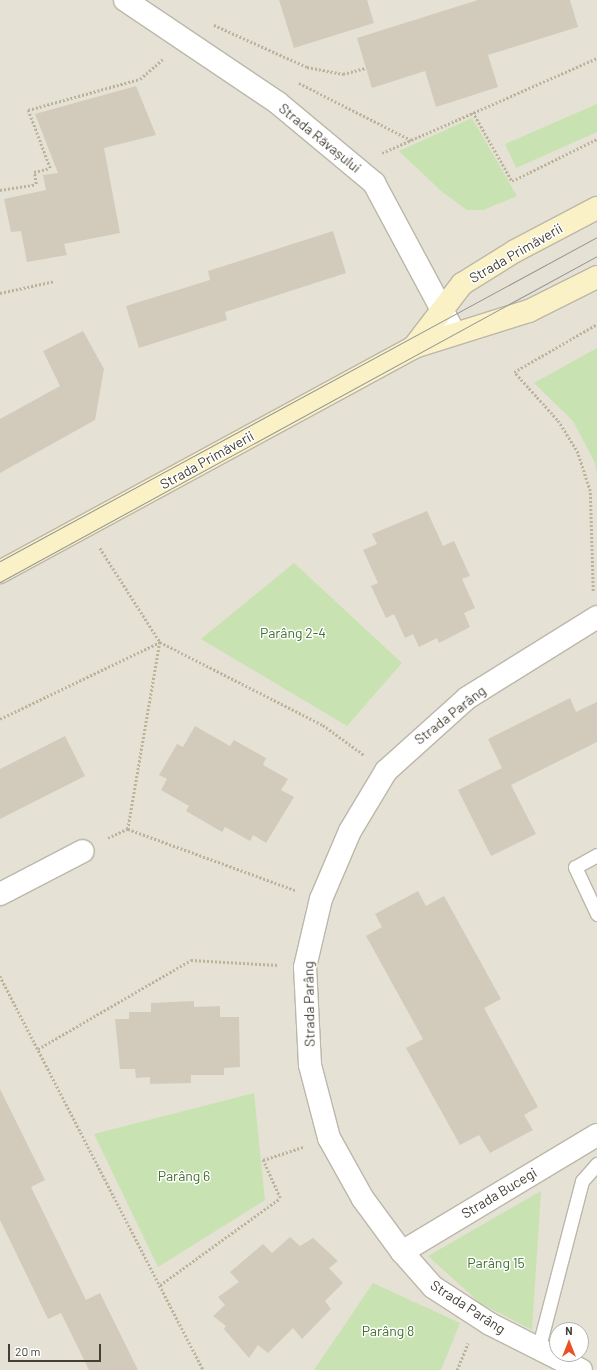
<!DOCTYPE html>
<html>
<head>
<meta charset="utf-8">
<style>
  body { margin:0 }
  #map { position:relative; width:597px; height:1370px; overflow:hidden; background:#f1efe5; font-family:Barlow,sans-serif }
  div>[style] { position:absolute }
  .residential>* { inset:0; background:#e5e1d4 }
  .green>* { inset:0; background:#c8e3b1 }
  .building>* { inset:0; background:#d2cbbc }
  .path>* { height:2.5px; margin-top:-1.25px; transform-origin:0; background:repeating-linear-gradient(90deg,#bcb39b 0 2px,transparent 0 4px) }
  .roads { filter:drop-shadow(1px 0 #bcb7a9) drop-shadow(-1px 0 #bcb7a9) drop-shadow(0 1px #bcb7a9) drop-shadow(0 -1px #bcb7a9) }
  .lane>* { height:13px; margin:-6.5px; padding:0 6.5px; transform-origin:6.5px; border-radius:6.5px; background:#fff }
  .street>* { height:22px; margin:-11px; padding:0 11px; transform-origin:11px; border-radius:11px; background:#fff }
  .secondary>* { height:22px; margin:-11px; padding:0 11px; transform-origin:11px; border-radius:11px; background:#faf2c6 }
  .tram>* { height:1px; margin:-0.5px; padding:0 0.5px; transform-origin:0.5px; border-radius:0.5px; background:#949494 }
  span { translate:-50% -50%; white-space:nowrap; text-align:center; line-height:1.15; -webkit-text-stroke:3px #fff; paint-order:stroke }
  .street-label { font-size:14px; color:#433f35 }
  .park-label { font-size:14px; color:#41702d }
  .north { position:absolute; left:549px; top:1322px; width:40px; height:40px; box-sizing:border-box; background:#fff; border:1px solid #b4b2ae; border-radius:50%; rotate:0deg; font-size:11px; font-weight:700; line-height:16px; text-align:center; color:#433f35 }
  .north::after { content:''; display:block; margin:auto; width:14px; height:18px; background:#e95124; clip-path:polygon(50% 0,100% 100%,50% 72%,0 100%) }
  .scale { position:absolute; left:8px; top:1344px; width:93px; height:18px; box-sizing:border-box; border:2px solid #433f35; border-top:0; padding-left:5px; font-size:12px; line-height:14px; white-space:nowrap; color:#433f35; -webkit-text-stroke:3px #fff; paint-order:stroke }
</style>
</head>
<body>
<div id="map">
  <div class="residential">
    <div style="clip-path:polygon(evenodd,0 0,597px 0,597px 1370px,0 1370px,0 0,557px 1330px,581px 1330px,581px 1354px,557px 1354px,557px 1330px)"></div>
  </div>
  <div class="green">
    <div style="clip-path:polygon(597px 104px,597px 132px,516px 168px,505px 144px)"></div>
    <div style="clip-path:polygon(472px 118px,517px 196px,483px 210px,467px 210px,441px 191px,399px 151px)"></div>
    <div style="clip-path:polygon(597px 348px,597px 476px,595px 463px,573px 421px,534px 383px)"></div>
    <div style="clip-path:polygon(294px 563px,402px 663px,347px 726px,201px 639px)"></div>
    <div style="clip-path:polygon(254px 1093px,265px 1200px,158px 1267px,94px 1134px)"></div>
    <div style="clip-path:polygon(541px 1191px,532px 1330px,480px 1303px,428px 1256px)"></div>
    <div style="clip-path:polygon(373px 1283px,460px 1323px,441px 1370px,314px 1370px)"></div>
  </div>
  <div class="building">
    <div style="clip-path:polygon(279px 0,367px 0,374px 23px,294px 48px)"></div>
    <div style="clip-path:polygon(478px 0,570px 0,578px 27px,488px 55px,498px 87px,436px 107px,425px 71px,372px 88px,357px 38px)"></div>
    <div style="clip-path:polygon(136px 86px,156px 135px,104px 148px,120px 233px,64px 244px,67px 255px,27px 262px,21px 231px,11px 232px,4px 199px,46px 190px,43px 175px,58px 173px,35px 114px)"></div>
    <div style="clip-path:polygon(333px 231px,346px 273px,225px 312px,227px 320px,139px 348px,126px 306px,210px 280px,208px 271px)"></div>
    <div style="clip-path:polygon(83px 331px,104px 369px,95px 420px,0 473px,0 419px,60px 386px,43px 351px)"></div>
    <div style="clip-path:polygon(427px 511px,443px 546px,454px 541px,470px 576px,462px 579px,475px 608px,464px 613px,470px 627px,439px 643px,437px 638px,419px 647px,413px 634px,405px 638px,394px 614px,386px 618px,371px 586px,378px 583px,363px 550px,377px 544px,372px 534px)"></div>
    <div style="clip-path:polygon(570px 698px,576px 712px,597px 702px,597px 742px,511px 785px,536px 834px,491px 856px,458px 790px,502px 768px,488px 739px)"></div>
    <div style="clip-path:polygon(195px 726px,230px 746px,234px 740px,266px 758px,263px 765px,288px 779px,281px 790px,294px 797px,266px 843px,253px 835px,250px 841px,225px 827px,222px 832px,186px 811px,189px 806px,161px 790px,167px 779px,159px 775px,177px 744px,183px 747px)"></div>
    <div style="clip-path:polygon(65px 736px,85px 776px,0 819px,0 769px)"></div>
    <div style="clip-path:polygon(418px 891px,426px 906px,444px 896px,501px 999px,484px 1008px,538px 1107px,524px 1115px,533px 1130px,490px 1153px,479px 1135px,460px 1145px,406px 1048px,423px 1039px,366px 936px,382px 927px,375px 914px)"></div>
    <div style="clip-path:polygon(194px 1001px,194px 1007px,220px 1006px,220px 1017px,239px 1017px,240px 1067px,224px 1068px,224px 1075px,191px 1075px,191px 1083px,150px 1084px,150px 1077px,136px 1078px,135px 1069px,120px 1069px,115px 1019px,129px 1019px,129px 1012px,151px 1012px,151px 1003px)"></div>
    <div style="clip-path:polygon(0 1089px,45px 1180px,31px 1187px,86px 1300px,100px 1293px,138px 1370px,89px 1370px,61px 1313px,48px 1319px,0 1220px)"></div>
    <div style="clip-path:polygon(290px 1237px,300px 1246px,313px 1238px,338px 1261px,329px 1268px,343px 1283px,325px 1301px,331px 1309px,302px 1339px,293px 1328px,268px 1353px,258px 1345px,249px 1358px,224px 1329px,226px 1326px,213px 1316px,225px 1305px,218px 1297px,239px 1282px,230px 1272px,263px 1244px,272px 1253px)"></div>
  </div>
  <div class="path">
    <div style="left:214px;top:25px;width:102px;rotate:24.3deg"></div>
    <div style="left:307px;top:67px;width:37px;rotate:11deg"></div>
    <div style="left:343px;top:74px;width:24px;rotate:-15deg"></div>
    <div style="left:299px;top:83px;width:126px;rotate:27deg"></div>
    <div style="left:473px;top:112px;width:79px;rotate:60.5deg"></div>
    <div style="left:512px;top:181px;width:95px;rotate:-26.3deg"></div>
    <div style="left:382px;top:153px;width:235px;rotate:-23.8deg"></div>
    <div style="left:0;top:190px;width:36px;rotate:-9deg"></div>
    <div style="left:36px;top:184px;width:12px;rotate:-99deg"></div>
    <div style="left:34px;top:172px;width:16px;rotate:-14deg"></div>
    <div style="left:50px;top:168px;width:62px;rotate:-110.8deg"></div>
    <div style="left:28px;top:110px;width:116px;rotate:-15.5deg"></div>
    <div style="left:140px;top:79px;width:30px;rotate:-41deg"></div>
    <div style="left:0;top:293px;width:56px;rotate:-12.3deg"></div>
    <div style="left:100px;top:548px;width:112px;rotate:57.4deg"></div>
    <div style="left:160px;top:642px;width:190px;rotate:99.7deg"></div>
    <div style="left:128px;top:829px;width:23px;rotate:155deg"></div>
    <div style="left:593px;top:591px;width:100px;rotate:-91.7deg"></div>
    <div style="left:590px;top:491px;width:40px;rotate:-108deg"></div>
    <div style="left:578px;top:453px;width:39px;rotate:-122deg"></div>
    <div style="left:557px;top:420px;width:64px;rotate:-131.9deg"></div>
    <div style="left:514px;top:372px;width:96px;rotate:-30deg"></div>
    <div style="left:0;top:719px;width:178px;rotate:-25.7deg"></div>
    <div style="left:160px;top:642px;width:183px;rotate:27deg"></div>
    <div style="left:323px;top:725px;width:51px;rotate:36.2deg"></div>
    <div style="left:128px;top:829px;width:178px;rotate:20.1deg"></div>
    <div style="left:0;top:976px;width:443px;rotate:62.7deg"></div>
    <div style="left:38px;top:1049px;width:177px;rotate:-30.2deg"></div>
    <div style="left:191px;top:960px;width:88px;rotate:3.3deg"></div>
    <div style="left:160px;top:1285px;width:148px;rotate:-35.9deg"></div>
    <div style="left:280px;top:1198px;width:42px;rotate:-114.1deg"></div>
    <div style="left:263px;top:1160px;width:42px;rotate:-18deg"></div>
    <div style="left:457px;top:1370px;width:29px;rotate:-68deg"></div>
  </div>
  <div class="roads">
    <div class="lane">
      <div style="left:597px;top:855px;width:25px;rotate:151deg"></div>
      <div style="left:575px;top:867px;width:52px;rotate:64.9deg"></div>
      <div style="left:538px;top:1350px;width:175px;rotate:-75.4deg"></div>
      <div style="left:582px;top:1181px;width:23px;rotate:-49deg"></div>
    </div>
    <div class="street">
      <div style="left:125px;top:0;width:184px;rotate:33.9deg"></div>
      <div style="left:278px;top:103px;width:125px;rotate:39.8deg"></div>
      <div style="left:374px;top:183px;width:169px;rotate:61.8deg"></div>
      <div style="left:0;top:894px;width:93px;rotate:-27.4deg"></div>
      <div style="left:402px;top:1252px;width:227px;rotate:-31deg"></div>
      <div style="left:581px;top:1370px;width:102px;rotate:-153.2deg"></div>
      <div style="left:490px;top:1324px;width:68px;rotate:-147deg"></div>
      <div style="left:433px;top:1287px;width:47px;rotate:-131.5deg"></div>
      <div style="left:402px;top:1252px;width:66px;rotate:-126.3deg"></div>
      <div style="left:363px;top:1199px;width:70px;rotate:-119.1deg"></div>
      <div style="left:329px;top:1138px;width:75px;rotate:-104.6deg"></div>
      <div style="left:310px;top:1065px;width:98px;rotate:-92.9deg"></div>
      <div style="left:305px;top:967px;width:70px;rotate:-76.8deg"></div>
      <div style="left:321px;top:899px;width:74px;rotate:-66.9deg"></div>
      <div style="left:350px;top:831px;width:70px;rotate:-59deg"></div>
      <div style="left:386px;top:771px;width:109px;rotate:-42deg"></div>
      <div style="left:467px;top:698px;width:153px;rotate:-31.9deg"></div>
    </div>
    <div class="secondary">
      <div style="left:414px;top:347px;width:79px;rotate:-52.7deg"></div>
      <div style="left:462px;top:284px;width:62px;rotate:-31.9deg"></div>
      <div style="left:515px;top:251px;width:93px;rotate:-27.7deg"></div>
      <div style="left:0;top:572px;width:471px;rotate:-28.5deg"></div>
      <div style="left:414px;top:347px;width:121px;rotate:-17.4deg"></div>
      <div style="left:529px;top:311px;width:76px;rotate:-26.6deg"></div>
    </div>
  </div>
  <div class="tram">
    <div style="left:0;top:561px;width:679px;rotate:-28.49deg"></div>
    <div style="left:0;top:582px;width:680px;rotate:-28.64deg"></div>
  </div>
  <div class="street-label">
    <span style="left:320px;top:138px;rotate:39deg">Strada Răvașului</span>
    <span style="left:516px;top:253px;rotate:-30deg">Strada Primăverii</span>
    <span style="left:207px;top:460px;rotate:-29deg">Strada Primăverii</span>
    <span style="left:450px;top:715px;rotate:-38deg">Strada Parâng</span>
    <span style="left:309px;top:1004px;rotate:-91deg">Strada Parâng</span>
    <span style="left:499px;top:1193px;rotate:-31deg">Strada Bucegi</span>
    <span style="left:468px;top:1307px;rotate:33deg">Strada Parâng</span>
  </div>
  <div class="park-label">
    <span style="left:293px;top:633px">Parâng 2-4</span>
    <span style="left:184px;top:1176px">Parâng 6</span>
    <span style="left:496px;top:1263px">Parâng 15</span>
    <span style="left:388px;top:1331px">Parâng 8</span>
  </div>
  <div class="north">N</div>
  <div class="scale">20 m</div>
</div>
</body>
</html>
